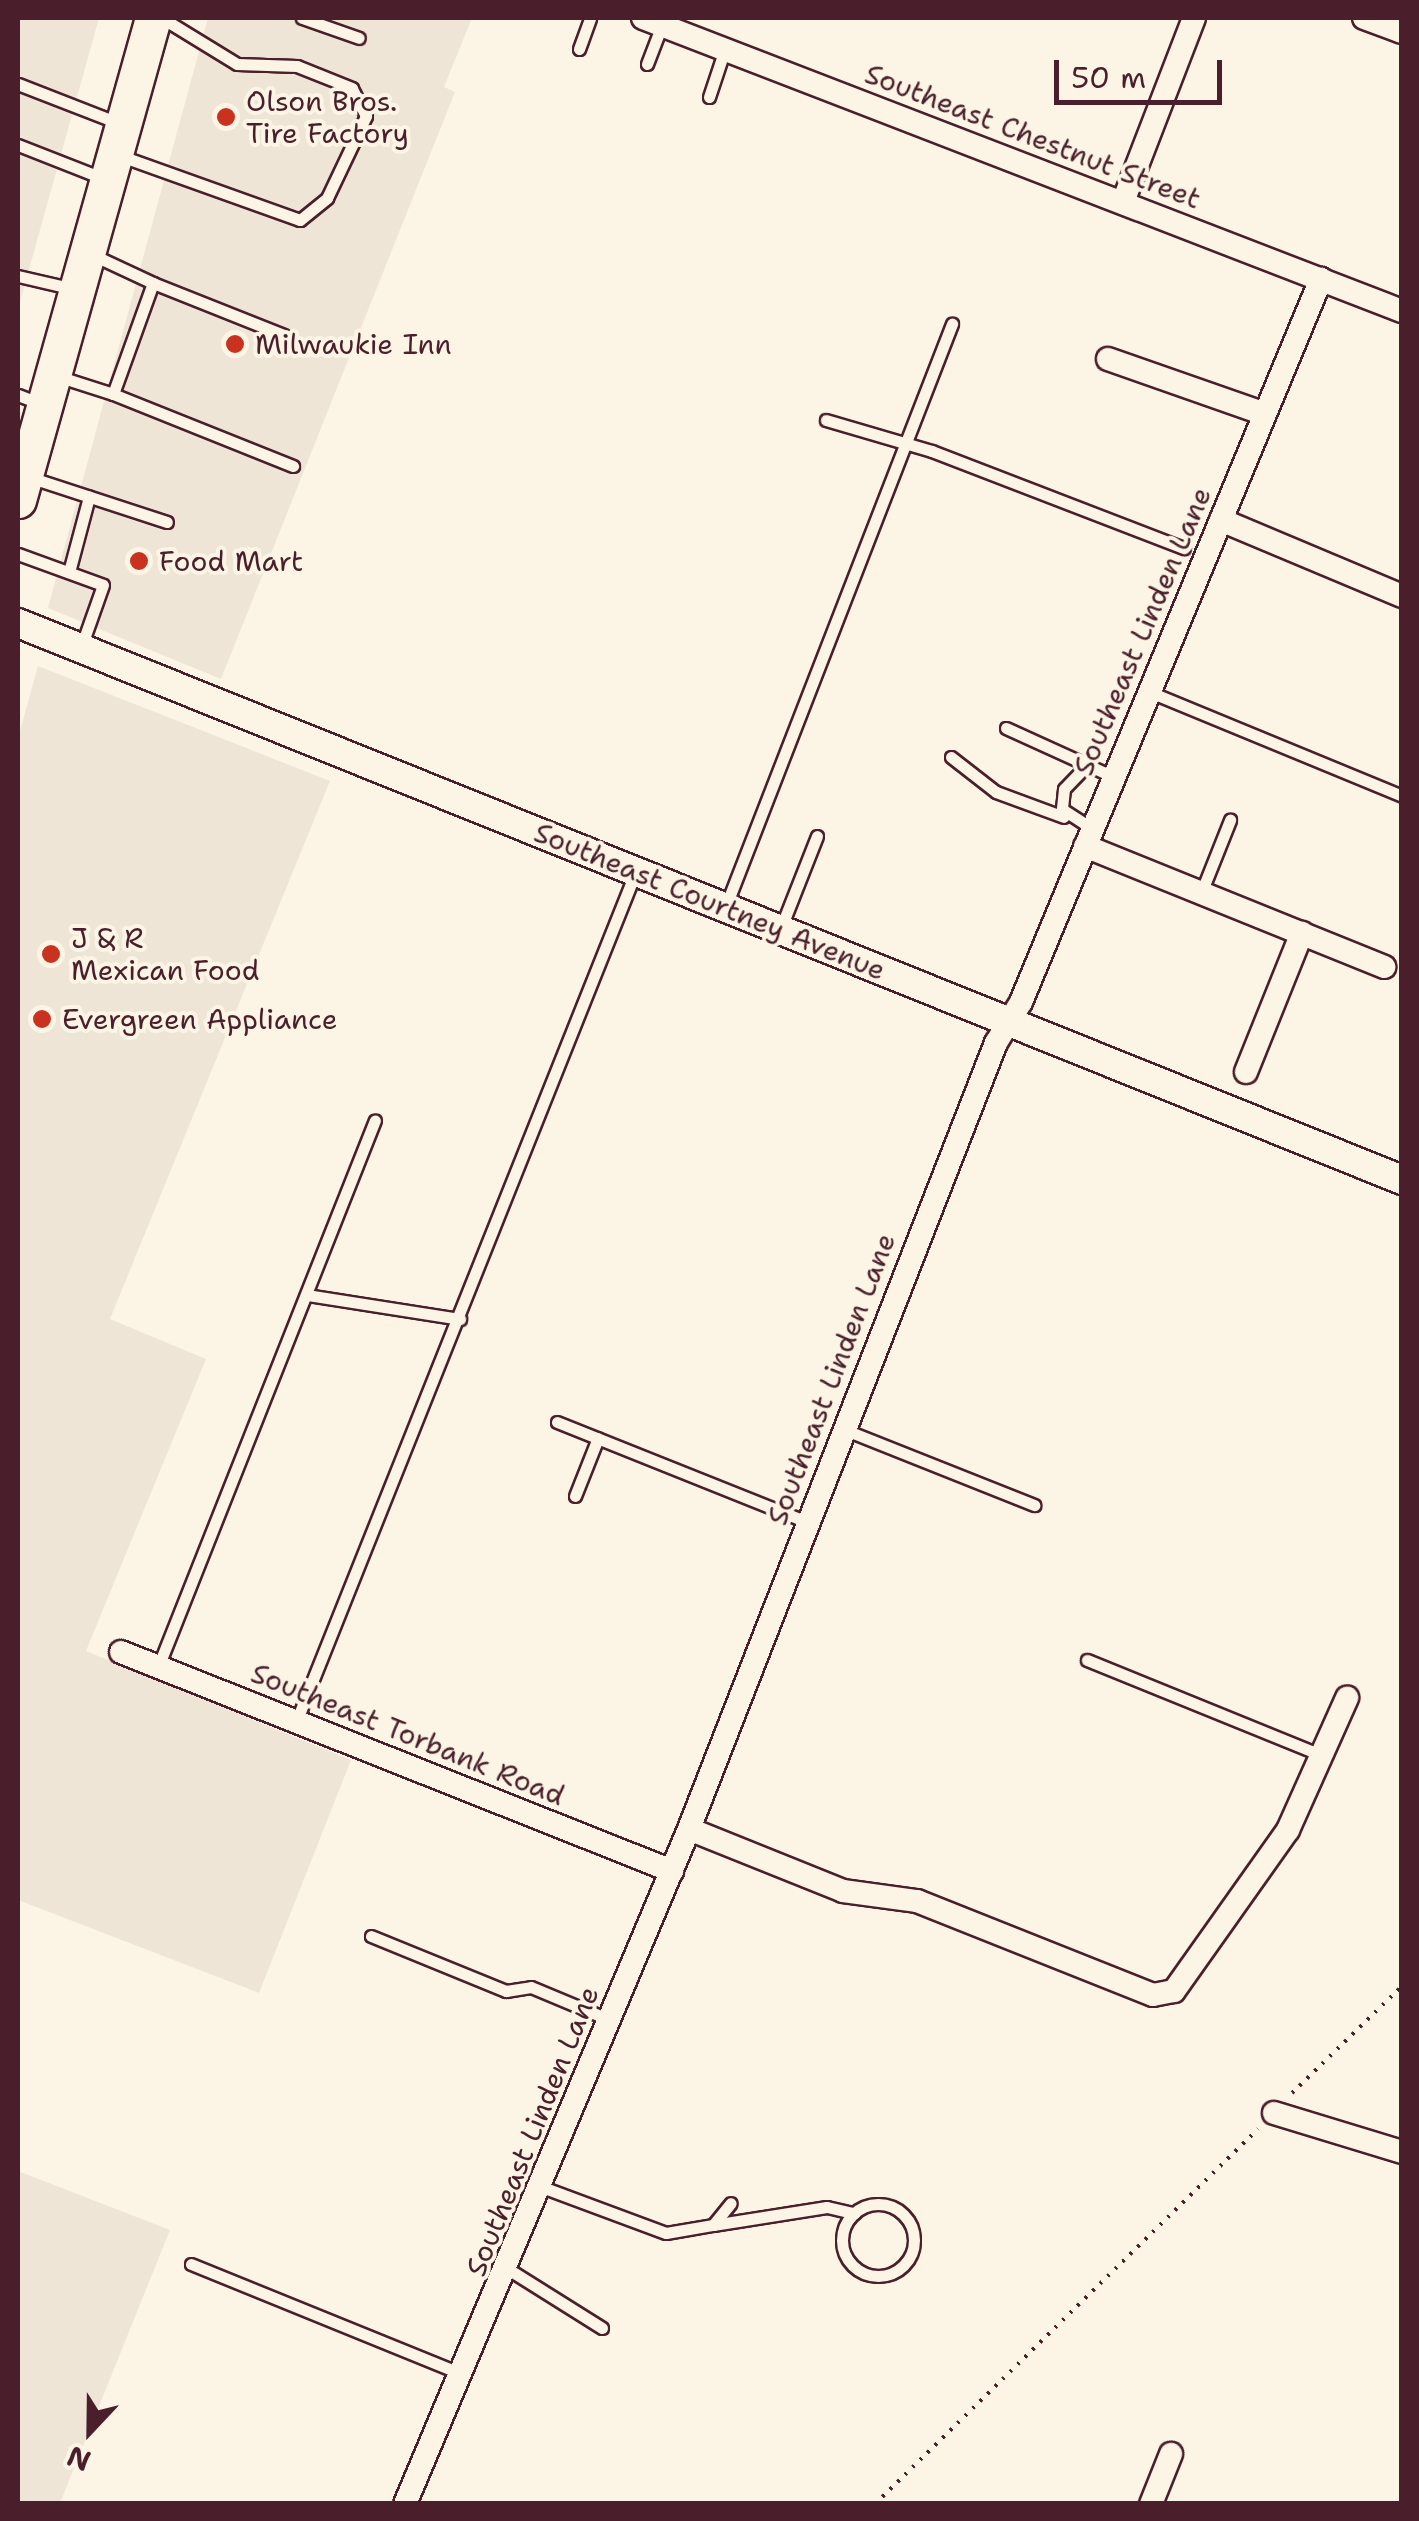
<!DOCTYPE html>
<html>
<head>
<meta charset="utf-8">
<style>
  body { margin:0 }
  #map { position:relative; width:1419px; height:2521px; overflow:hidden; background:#fcf5e5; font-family:"Shantell Sans",sans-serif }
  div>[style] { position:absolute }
  .built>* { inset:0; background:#eee5d7 }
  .path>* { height:4px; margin-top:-2px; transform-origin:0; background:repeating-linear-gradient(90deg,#4a1f2b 0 2.5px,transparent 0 10.5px) }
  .roads { filter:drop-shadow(2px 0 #4a1f2b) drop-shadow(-2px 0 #4a1f2b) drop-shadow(0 2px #4a1f2b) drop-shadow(0 -2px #4a1f2b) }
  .service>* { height:11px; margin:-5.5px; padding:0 5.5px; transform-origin:5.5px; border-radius:5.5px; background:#fcf5e5 }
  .service>.ring { margin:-5.5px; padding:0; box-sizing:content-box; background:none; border:11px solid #fcf5e5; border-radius:50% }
  .minor>* { height:22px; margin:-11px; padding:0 11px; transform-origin:11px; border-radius:11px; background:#fcf5e5 }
  .tertiary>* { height:28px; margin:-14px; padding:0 14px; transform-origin:14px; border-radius:14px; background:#fcf5e5 }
  .primary>* { height:35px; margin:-17.5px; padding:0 17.5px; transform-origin:17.5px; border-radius:17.5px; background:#fcf5e5 }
  .dots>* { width:28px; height:28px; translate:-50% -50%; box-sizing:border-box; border:5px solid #fcf5e5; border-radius:50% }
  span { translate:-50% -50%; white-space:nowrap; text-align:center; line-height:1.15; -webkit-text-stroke:8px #fcf5e5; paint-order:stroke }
  .poi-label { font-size:28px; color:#4a1f2b }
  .left { translate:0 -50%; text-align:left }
  .street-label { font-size:28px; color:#4a1f2b }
  .frame { position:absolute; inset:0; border:20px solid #4a1f2b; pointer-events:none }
  .north { position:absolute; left:40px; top:2381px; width:100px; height:100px; -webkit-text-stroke:8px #fcf5e5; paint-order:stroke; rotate:202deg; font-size:28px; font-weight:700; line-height:40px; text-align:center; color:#4a1f2b }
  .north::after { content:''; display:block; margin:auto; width:35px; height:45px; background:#4a1f2b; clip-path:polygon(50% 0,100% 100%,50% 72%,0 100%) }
  .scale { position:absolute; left:1054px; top:60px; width:168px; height:45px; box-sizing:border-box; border:5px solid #4a1f2b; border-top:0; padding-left:12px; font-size:30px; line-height:35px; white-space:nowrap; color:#4a1f2b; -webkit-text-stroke:8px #fcf5e5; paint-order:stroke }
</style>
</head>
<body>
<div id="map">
  <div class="built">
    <div style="clip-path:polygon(18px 18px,99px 18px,18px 309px)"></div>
    <div style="clip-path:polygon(208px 18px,472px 18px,444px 87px,455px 92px,221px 679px,48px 608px)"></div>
    <div style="clip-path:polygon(38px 666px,330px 781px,110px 1319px,206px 1359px,86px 1651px,351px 1760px,259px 1993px,18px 1900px,18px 738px)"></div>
    <div style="clip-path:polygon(18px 2171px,170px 2230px,60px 2503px,18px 2503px)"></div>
  </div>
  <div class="path">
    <div style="left:1292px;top:2093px;width:153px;rotate:-44.2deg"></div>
    <div style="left:875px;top:2504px;width:536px;rotate:-44.4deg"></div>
  </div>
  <div class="roads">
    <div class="service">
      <div style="left:302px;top:18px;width:60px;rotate:19.3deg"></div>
      <div style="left:579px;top:49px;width:33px;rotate:-70deg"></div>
      <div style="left:647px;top:64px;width:42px;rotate:-69deg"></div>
      <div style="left:18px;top:84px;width:110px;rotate:21.2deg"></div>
      <div style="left:709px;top:97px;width:51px;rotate:-71.6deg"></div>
      <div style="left:18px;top:145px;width:90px;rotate:21.4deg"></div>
      <div style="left:121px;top:156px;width:190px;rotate:19.7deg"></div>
      <div style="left:300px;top:220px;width:35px;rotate:-39deg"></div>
      <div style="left:327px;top:198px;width:91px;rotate:-64.6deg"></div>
      <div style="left:366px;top:116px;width:31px;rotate:-117deg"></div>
      <div style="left:352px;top:88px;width:59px;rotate:-158.2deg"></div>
      <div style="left:297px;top:66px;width:60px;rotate:-178.1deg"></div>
      <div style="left:237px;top:64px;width:88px;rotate:-148.5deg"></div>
      <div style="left:18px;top:276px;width:57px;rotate:13.1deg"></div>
      <div style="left:153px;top:283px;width:141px;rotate:21.7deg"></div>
      <div style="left:57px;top:376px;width:59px;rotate:17.8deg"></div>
      <div style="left:113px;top:394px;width:118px;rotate:-70.2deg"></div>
      <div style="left:153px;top:283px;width:68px;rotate:-154.9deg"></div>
      <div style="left:113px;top:394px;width:194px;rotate:21.8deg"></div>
      <div style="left:18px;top:395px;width:26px;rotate:21deg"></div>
      <div style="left:826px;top:420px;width:110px;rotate:16.3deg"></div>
      <div style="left:932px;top:451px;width:270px;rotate:21.1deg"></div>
      <div style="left:29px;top:477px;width:145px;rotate:18.1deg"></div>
      <div style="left:18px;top:554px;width:90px;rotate:20deg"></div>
      <div style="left:103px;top:585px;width:66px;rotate:109.5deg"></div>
      <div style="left:69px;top:572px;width:78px;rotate:-75.1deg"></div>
      <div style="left:1150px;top:692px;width:273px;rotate:22.4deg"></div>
      <div style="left:1006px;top:728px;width:119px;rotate:24.4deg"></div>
      <div style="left:951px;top:757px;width:57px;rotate:37.9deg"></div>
      <div style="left:996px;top:792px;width:72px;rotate:20.2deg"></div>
      <div style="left:1087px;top:765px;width:33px;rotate:134deg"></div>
      <div style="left:1064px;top:789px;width:20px;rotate:96deg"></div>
      <div style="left:1062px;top:809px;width:37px;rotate:33deg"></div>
      <div style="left:1201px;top:893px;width:79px;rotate:-68.3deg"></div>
      <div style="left:725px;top:908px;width:627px;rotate:-68.76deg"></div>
      <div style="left:780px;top:930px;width:101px;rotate:-68.5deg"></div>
      <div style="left:307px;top:1295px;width:155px;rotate:8.9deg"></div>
      <div style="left:557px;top:1422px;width:269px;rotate:21.8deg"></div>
      <div style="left:843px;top:1429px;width:206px;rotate:21.7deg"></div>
      <div style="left:575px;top:1496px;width:62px;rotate:-68.4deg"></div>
      <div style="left:1087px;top:1660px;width:255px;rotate:22.1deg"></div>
      <div style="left:158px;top:1667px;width:588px;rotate:-68.36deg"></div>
      <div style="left:296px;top:1722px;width:916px;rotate:-68.22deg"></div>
      <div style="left:371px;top:1936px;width:146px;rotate:22.2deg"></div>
      <div style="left:506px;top:1991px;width:25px;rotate:-9deg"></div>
      <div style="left:531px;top:1987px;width:86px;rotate:22.7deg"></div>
      <div style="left:542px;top:2187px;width:132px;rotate:20.4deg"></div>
      <div style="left:666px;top:2233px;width:48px;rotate:-9.7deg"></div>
      <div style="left:713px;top:2225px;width:28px;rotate:-51deg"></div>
      <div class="ring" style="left:842px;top:2204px;width:61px;height:61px"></div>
      <div style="left:713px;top:2225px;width:115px;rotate:-9deg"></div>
      <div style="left:827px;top:2207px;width:28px;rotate:13deg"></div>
      <div style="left:191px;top:2264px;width:292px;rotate:22.1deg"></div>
      <div style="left:508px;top:2269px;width:111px;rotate:32.1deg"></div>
    </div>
    <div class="minor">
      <div style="left:643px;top:18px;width:814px;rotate:21.11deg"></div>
      <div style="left:1364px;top:18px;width:40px;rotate:20.2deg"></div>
      <div style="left:1123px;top:202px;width:197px;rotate:-68.9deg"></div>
      <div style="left:1108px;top:359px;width:166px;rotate:19.3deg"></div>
      <div style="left:1221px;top:520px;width:196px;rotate:22.8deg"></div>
      <div style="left:1085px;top:846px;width:323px;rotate:22deg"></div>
      <div style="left:1246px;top:1072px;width:150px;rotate:-68.1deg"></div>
      <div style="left:121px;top:1652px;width:593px;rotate:21.68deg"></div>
      <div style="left:689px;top:1829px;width:166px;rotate:21.9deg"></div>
      <div style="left:843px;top:1891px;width:75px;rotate:7.7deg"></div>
      <div style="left:917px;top:1901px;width:254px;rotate:21.7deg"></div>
      <div style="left:1153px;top:1995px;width:21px;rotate:-11deg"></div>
      <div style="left:1174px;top:1991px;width:197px;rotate:-54.7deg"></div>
      <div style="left:1288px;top:1830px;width:145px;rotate:-65.9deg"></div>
      <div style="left:1274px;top:2113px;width:134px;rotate:16.9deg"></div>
      <div style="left:405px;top:2504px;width:732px;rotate:-67.18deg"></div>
      <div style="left:689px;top:1829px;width:844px;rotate:-68.67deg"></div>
      <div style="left:996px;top:1043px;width:48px;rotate:-58.6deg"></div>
      <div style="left:1021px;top:1002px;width:783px;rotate:-67.46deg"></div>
      <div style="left:1151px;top:2504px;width:54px;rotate:-68.2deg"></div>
    </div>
    <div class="tertiary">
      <div style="left:18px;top:623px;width:1492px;rotate:21.92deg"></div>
    </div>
    <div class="primary">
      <div style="left:18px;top:500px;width:501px;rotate:-74.35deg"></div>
    </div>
  </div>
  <div class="dots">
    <div style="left:226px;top:117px;background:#c8321e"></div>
    <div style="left:235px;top:344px;background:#c8321e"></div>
    <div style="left:139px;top:561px;background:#c8321e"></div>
    <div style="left:51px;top:954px;background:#c8321e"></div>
    <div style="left:42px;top:1019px;background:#c8321e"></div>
  </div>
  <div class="poi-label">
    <span class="left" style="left:246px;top:117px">Olson Bros.<br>Tire Factory</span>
    <span class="left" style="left:255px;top:344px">Milwaukie Inn</span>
    <span class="left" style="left:159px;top:561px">Food Mart</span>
    <span class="left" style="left:71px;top:954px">J &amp; R<br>Mexican Food</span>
    <span class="left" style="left:62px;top:1019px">Evergreen Appliance</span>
  </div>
  <div class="street-label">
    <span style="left:1033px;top:136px;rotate:21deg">Southeast Chestnut Street</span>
    <span style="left:1142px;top:631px;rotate:-67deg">Southeast Linden Lane</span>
    <span style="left:710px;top:901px;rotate:22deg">Southeast Courtney Avenue</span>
    <span style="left:831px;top:1379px;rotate:-69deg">Southeast Linden Lane</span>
    <span style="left:408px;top:1734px;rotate:22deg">Southeast Torbank Road</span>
    <span style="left:532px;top:2131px;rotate:-68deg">Southeast Linden Lane</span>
  </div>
  <div class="frame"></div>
  <div class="north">N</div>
  <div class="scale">50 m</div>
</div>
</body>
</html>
